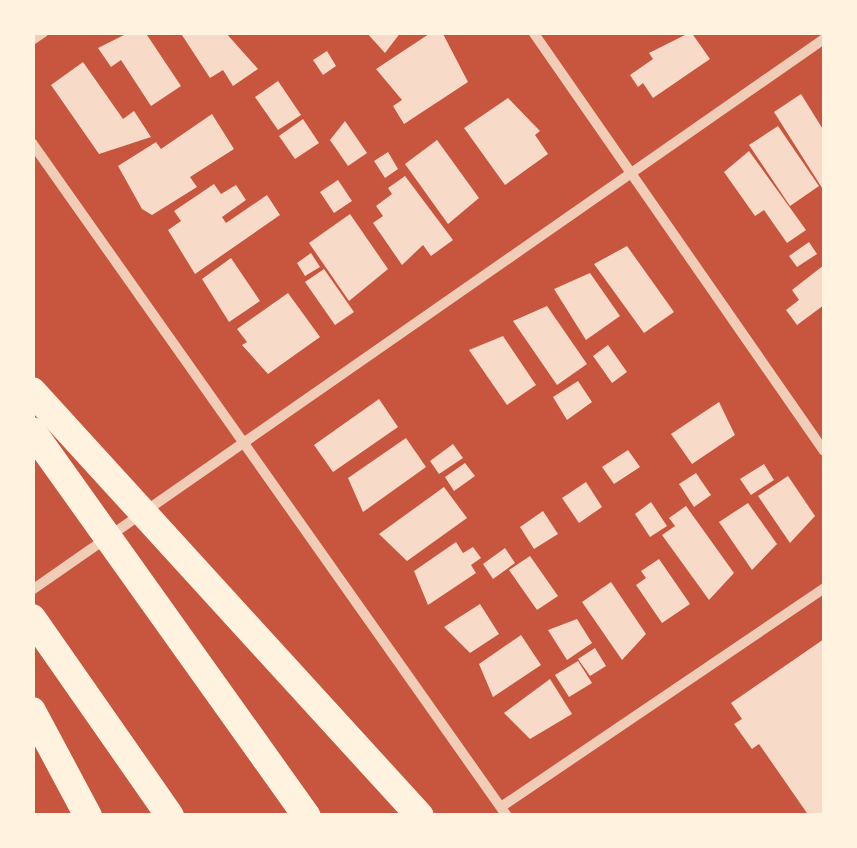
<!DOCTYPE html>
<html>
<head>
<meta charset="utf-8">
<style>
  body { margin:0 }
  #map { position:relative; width:857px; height:848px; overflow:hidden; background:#c8553d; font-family:"Times New Roman",serif }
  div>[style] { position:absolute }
  .building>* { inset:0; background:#f7dbc8 }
  .minor>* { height:10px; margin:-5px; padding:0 5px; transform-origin:5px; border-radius:5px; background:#f1ccb7 }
  .motorway>* { height:28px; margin:-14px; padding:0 14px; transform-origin:14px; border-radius:14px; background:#fff3e0 }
  span { translate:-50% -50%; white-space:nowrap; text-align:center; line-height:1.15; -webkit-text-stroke:10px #fff3e0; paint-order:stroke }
  .frame { position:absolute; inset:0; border:35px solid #fff3e0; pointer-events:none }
</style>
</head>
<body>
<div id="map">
  <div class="building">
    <div style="clip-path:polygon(130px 32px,145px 32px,181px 86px,151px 106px,121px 60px,111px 67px,98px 48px)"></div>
    <div style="clip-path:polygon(180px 32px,225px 32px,258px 69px,233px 86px,223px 70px,210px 78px)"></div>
    <div style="clip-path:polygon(366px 32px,401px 32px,385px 53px)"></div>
    <div style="clip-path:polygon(432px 32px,442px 32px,468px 82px,404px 124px,393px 106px,402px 100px,376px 69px)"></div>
    <div style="clip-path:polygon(691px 32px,710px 59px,653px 98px,643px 83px,638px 87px,630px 75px,653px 59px,649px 53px)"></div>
    <div style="clip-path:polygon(327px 51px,336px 66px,323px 75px,313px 60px)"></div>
    <div style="clip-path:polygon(83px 62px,123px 119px,134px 111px,151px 137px,99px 154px,51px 85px)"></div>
    <div style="clip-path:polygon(278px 81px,301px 115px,278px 130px,255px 97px)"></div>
    <div style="clip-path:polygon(801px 94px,824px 131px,824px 191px,774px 112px)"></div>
    <div style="clip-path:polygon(508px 98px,540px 131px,535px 135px,548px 154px,505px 185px,464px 128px)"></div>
    <div style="clip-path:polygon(212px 114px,234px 149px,190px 177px,197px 187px,152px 215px,142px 209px,118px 166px,156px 142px,161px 149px)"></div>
    <div style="clip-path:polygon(303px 119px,319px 143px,295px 159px,279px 136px)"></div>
    <div style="clip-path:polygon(345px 121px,367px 153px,348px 166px,330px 140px)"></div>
    <div style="clip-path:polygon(778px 126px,819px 186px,790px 206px,749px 145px)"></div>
    <div style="clip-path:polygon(437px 140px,479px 198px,448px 224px,405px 164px)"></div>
    <div style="clip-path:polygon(749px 151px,806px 230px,787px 243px,764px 210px,755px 216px,724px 172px)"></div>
    <div style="clip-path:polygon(388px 152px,398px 169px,385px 178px,374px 161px)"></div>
    <div style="clip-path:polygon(405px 176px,453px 240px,431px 256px,423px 245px,402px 265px,373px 223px,383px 216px,376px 206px,392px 194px,388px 188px)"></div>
    <div style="clip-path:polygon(338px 180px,352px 201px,334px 213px,320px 192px)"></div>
    <div style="clip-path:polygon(214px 184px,221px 194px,236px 185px,246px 200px,222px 217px,226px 223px,267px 195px,280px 215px,195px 274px,168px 230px,181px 221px,174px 211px)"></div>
    <div style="clip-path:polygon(350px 214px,388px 269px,349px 301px,309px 243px)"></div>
    <div style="clip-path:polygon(809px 242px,817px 254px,797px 267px,789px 256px)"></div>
    <div style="clip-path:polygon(627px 246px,674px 312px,644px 333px,594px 264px)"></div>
    <div style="clip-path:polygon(311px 253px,320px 267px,305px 276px,297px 263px)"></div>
    <div style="clip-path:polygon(231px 258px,260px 301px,229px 322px,202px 279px)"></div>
    <div style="clip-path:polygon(824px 265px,824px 305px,797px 325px,786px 310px,799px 300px,792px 290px)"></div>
    <div style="clip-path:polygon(324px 269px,354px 312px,335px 325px,305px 282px)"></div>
    <div style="clip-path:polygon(590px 273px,620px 316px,586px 340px,554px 289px)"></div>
    <div style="clip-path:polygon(288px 293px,320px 337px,268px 374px,242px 345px,247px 342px,237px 329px)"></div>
    <div style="clip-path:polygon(547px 306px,587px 364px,557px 385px,513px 321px)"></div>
    <div style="clip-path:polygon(503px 336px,536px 385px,507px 405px,469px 350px)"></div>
    <div style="clip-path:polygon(608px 345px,627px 372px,612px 383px,593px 356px)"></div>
    <div style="clip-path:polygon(578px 381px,592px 402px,567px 420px,553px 397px)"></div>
    <div style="clip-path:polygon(379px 399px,398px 427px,333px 472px,314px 445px)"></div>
    <div style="clip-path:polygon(719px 402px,735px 435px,692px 464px,671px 434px)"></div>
    <div style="clip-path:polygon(406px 438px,426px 467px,363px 512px,348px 478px)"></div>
    <div style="clip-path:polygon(453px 444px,463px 458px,439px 474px,430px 461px)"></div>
    <div style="clip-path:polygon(628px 450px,640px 467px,614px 484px,602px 467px)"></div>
    <div style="clip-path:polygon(465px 463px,475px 476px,454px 491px,445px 477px)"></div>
    <div style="clip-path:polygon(764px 464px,774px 480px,751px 495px,740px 479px)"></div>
    <div style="clip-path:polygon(696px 473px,711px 495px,694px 507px,679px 484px)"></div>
    <div style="clip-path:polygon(788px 476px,815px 516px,790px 543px,758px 496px)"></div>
    <div style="clip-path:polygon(586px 482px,602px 507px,579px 523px,562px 498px)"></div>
    <div style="clip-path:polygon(444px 487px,467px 518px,407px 561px,379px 534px)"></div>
    <div style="clip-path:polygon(651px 502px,667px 526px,650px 537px,635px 514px)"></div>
    <div style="clip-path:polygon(748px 503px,777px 544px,752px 570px,719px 522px)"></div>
    <div style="clip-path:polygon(686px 506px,734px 573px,709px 600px,662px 535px,675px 526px,669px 518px)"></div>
    <div style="clip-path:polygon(543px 511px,558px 534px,534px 549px,520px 527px)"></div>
    <div style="clip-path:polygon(456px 542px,463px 553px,473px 547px,481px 558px,471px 565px,476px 573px,428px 605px,414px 571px)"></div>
    <div style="clip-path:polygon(505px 548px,515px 563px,493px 579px,483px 564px)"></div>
    <div style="clip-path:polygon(530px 556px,558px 596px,537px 610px,509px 570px)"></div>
    <div style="clip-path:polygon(659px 559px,690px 604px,662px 623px,636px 585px,646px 578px,641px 571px)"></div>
    <div style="clip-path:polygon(611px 582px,646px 634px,622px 660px,582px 602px)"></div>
    <div style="clip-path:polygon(480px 604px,499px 634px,470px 653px,444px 627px)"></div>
    <div style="clip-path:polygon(577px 619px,592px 643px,567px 660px,548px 630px)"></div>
    <div style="clip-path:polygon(521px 635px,541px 665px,493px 697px,479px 664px)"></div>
    <div style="clip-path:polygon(824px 639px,824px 816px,809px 816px,759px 744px,752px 749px,734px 724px,742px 719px,731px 703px)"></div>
    <div style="clip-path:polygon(595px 648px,606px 666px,590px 676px,578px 659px)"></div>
    <div style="clip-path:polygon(578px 661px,592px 683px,569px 697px,555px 675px)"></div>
    <div style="clip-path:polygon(550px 679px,572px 714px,530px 739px,504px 713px)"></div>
  </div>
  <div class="minor">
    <div style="left:533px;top:32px;width:510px;rotate:55.22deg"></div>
    <div style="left:32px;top:40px;width:14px;rotate:-34deg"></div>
    <div style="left:32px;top:143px;width:824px;rotate:54.79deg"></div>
    <div style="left:32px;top:590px;width:965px;rotate:-34.83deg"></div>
    <div style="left:501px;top:807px;width:390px;rotate:-34.1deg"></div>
  </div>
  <div class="motorway">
    <div style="left:32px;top:391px;width:575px;rotate:47.61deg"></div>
    <div style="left:32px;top:431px;width:473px;rotate:54.5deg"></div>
    <div style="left:32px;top:618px;width:241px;rotate:55.1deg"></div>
    <div style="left:32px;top:711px;width:119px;rotate:61.9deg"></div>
  </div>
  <div class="frame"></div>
</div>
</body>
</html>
